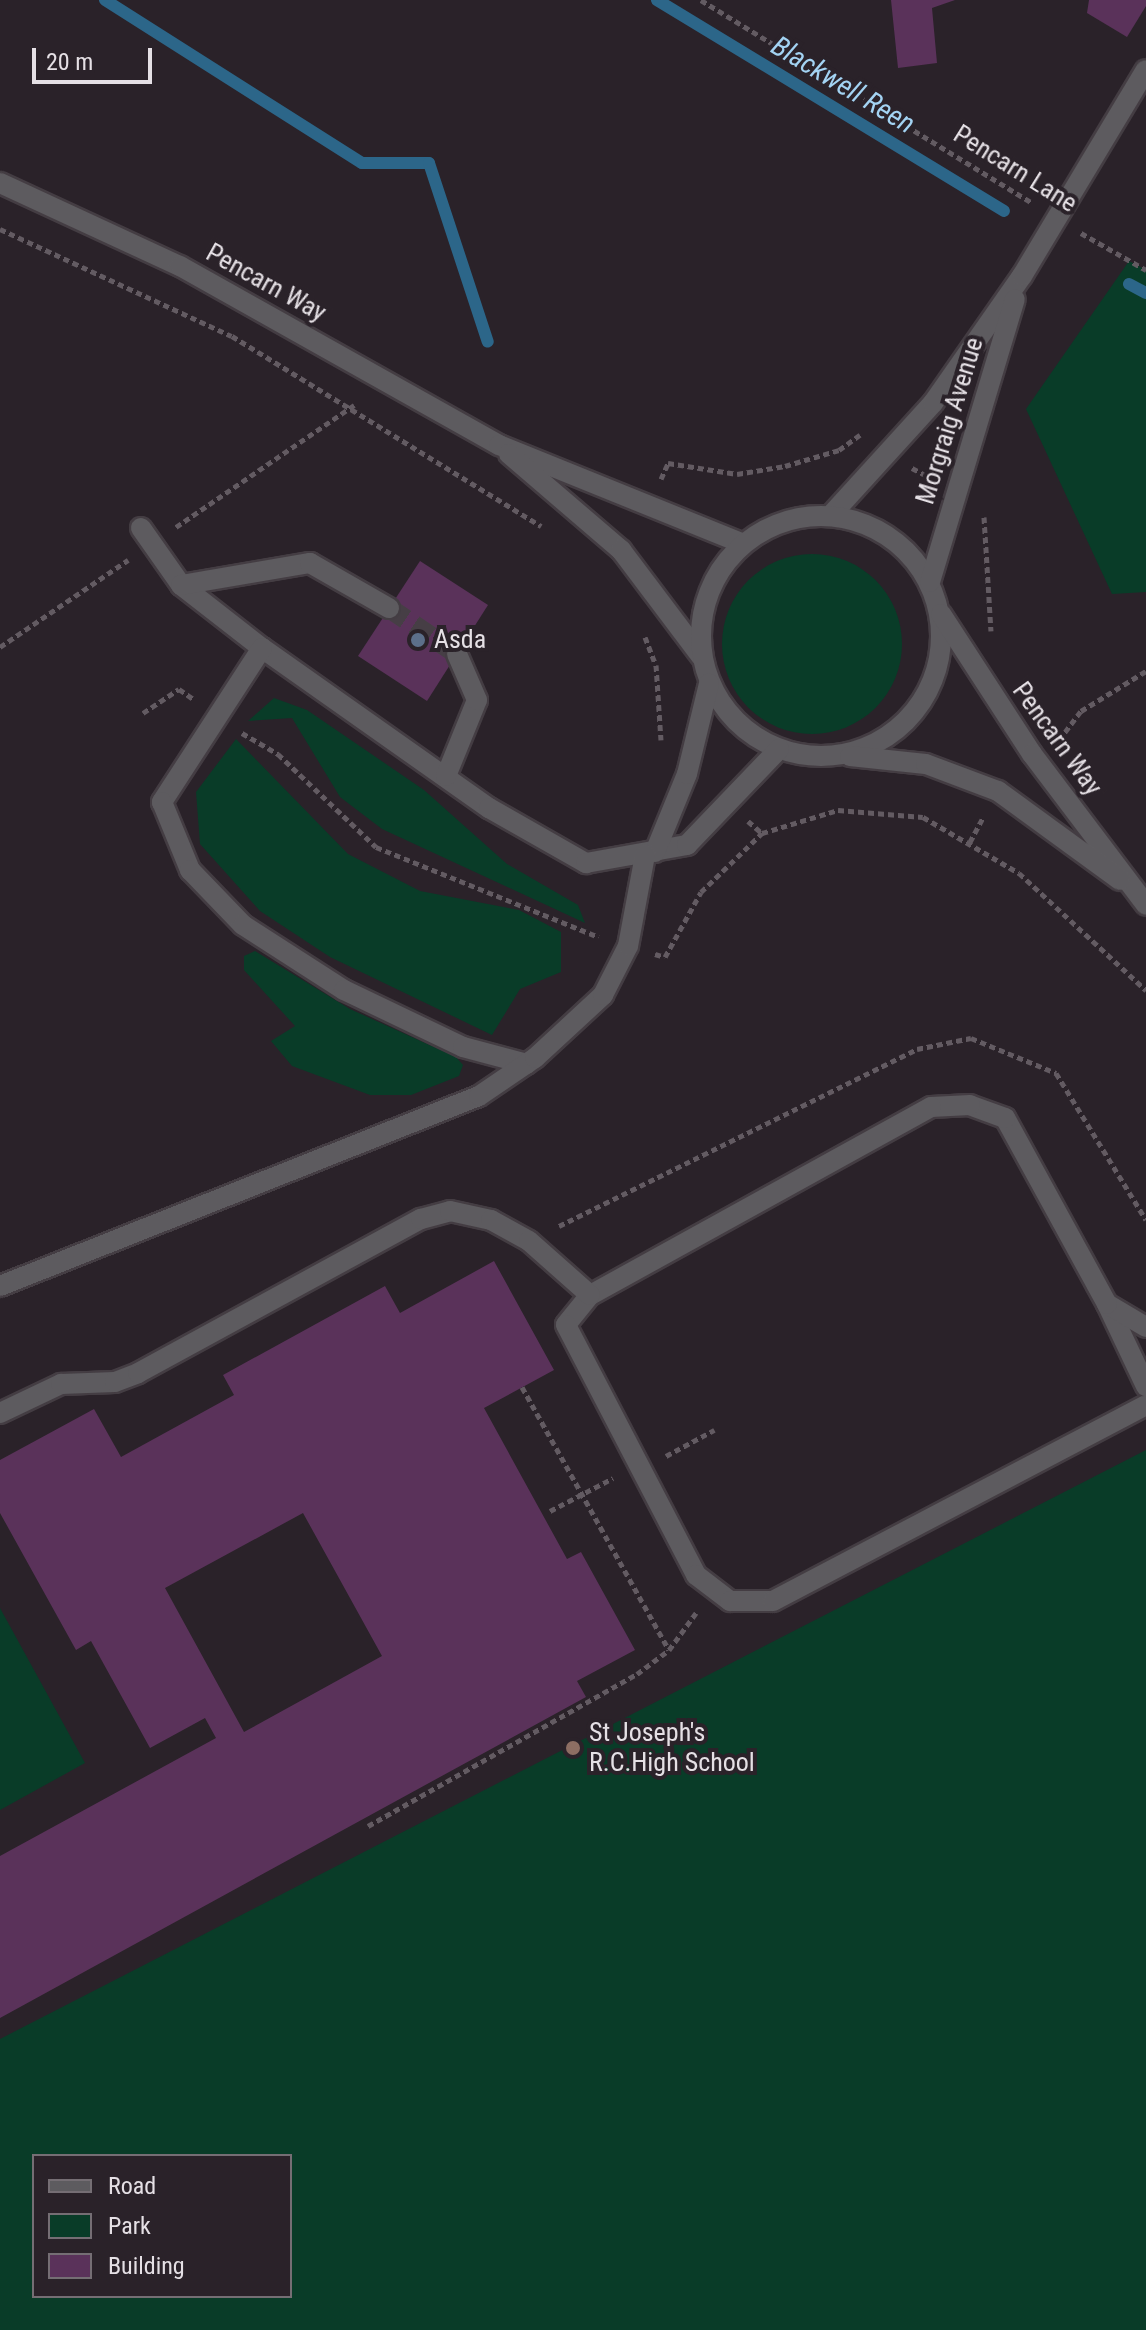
<!DOCTYPE html>
<html>
<head>
<meta charset="utf-8">
<style>
  body { margin:0 }
  #map { position:relative; width:1146px; height:2330px; overflow:hidden; background:#2a2229; font-family:"Roboto Condensed",sans-serif }
  div>[style] { position:absolute }
  .green>* { inset:0; background:#093c28 }
  .round { border-radius:50% }
  .stream>* { height:12px; margin:-6px; padding:0 6px; transform-origin:6px; border-radius:6px; background:#2c6689 }
  .building>* { inset:0; background:#5a325a }
  .minor-tunnel>* { height:20px; margin-top:-10px; transform-origin:0; background:repeating-linear-gradient(90deg,#463e45 0 20px,transparent 0 30px) }
  .path>* { height:5px; margin-top:-2.5px; transform-origin:0; background:repeating-linear-gradient(90deg,#635b62 0 6px,transparent 0 10px) }
  .roads { filter:drop-shadow(2px 0 #443d43) drop-shadow(-2px 0 #443d43) drop-shadow(0 2px #443d43) drop-shadow(0 -2px #443d43) }
  .minor>* { height:20px; margin:-10px; padding:0 10px; transform-origin:10px; border-radius:10px; background:#5d5b5f }
  .minor>.ring { margin:-10px; padding:0; box-sizing:content-box; background:none; border:20px solid #5d5b5f; border-radius:50% }
  .dots>* { width:22px; height:22px; translate:-50% -50%; box-sizing:border-box; border:4px solid #2a2229; border-radius:50% }
  span { translate:-50% -50%; white-space:nowrap; text-align:center; line-height:1.15; -webkit-text-stroke:8px #2a2229; paint-order:stroke }
  .street-label { font-size:26px; color:#e5e0e5 }
  .poi-label { font-size:26px; color:#e5e0e5 }
  .left { translate:0 -50%; text-align:left }
  .water-label { font-size:28px; color:#a3d3f3; font-style:italic }
  .legend { position:absolute; left:32px; top:2154px; width:260px; height:144px; box-sizing:border-box; background:#2a2229; border:2px solid #756e74; margin:0; padding:10px 14px; list-style:none; font-size:24px; color:#e5e0e5 }
  .legend li { display:flex; align-items:center; gap:16px; height:40px }
  .legend b { width:40px; border:2px solid #756e74 }
  .scale { position:absolute; left:32px; top:48px; width:120px; height:36px; box-sizing:border-box; border:4px solid #e5e0e5; border-top:0; padding-left:10px; font-size:24px; line-height:28px; white-space:nowrap; color:#e5e0e5; -webkit-text-stroke:6px #2a2229; paint-order:stroke }
</style>
</head>
<body>
<div id="map">
  <div class="green">
    <div style="clip-path:polygon(1129px 261px,1146px 270px,1146px 592px,1112px 594px,1026px 409px)"></div>
    <div class="round" style="left:722px;top:554px;width:180px;height:180px"></div>
    <div style="clip-path:polygon(274px 698px,307px 710px,424px 790px,507px 864px,578px 905px,585px 923px,382px 829px,340px 797px,292px 718px,248px 721px)"></div>
    <div style="clip-path:polygon(236px 739px,348px 854px,420px 891px,519px 910px,561px 932px,561px 972px,520px 989px,492px 1035px,330px 957px,260px 911px,200px 844px,196px 792px)"></div>
    <div style="clip-path:polygon(255px 951px,350px 1009px,456px 1057px,463px 1065px,459px 1076px,411px 1095px,370px 1095px,292px 1066px,271px 1041px,295px 1026px,244px 970px,244px 956px)"></div>
    <div style="clip-path:polygon(evenodd,1146px 1450px,1146px 2330px,0 2330px,0 2039px,1146px 1450px,34px 2156px,290px 2156px,290px 2296px,34px 2296px,34px 2156px)"></div>
    <div style="clip-path:polygon(0 1608px,85px 1763px,0 1810px)"></div>
  </div>
  <div class="stream">
    <div style="left:105px;top:0;width:304px;rotate:32.4deg"></div>
    <div style="left:362px;top:163px;width:67px"></div>
    <div style="left:429px;top:163px;width:188px;rotate:71.8deg"></div>
    <div style="left:657px;top:0;width:406px;rotate:31.3deg"></div>
    <div style="left:1129px;top:284px;width:19px;rotate:28deg"></div>
  </div>
  <div class="building">
    <div style="clip-path:polygon(891px 0,955px 0,932px 8px,937px 63px,898px 68px)"></div>
    <div style="clip-path:polygon(1089px 0,1146px 0,1146px 6px,1127px 37px,1087px 13px)"></div>
    <div style="clip-path:polygon(420px 561px,488px 605px,427px 701px,358px 656px)"></div>
    <div style="clip-path:polygon(evenodd,494px 1261px,554px 1370px,484px 1408px,567px 1559px,581px 1552px,635px 1650px,577px 1681px,586px 1697px,0 2018px,0 1856px,216px 1738px,205px 1718px,150px 1748px,91px 1641px,76px 1650px,0 1513px,0 1460px,94px 1409px,121px 1457px,234px 1395px,223px 1375px,385px 1286px,400px 1313px,494px 1261px,303px 1513px,382px 1656px,244px 1732px,165px 1588px,303px 1513px)"></div>
  </div>
  <div class="minor-tunnel">
    <div style="left:389px;top:608px;width:82px;rotate:34.1deg"></div>
  </div>
  <div class="path">
    <div style="left:701px;top:0;width:388px;rotate:31.5deg"></div>
    <div style="left:0;top:229px;width:255px;rotate:24.8deg"></div>
    <div style="left:232px;top:336px;width:363px;rotate:31.6deg"></div>
    <div style="left:1081px;top:233px;width:75px;rotate:29.6deg"></div>
    <div style="left:912px;top:468px;width:21px;rotate:28deg"></div>
    <div style="left:661px;top:479px;width:17px;rotate:-66deg"></div>
    <div style="left:668px;top:463px;width:70px;rotate:9.1deg"></div>
    <div style="left:737px;top:474px;width:49px;rotate:-9.5deg"></div>
    <div style="left:785px;top:466px;width:56px;rotate:-16.5deg"></div>
    <div style="left:839px;top:450px;width:26px;rotate:-36deg"></div>
    <div style="left:984px;top:517px;width:114px;rotate:86.5deg"></div>
    <div style="left:176px;top:527px;width:216px;rotate:-34.4deg"></div>
    <div style="left:645px;top:637px;width:30px;rotate:69deg"></div>
    <div style="left:656px;top:665px;width:75px;rotate:86.2deg"></div>
    <div style="left:0;top:647px;width:155px;rotate:-34.2deg"></div>
    <div style="left:143px;top:713px;width:43px;rotate:-33.7deg"></div>
    <div style="left:179px;top:689px;width:19px;rotate:35deg"></div>
    <div style="left:242px;top:733px;width:42px;rotate:30.3deg"></div>
    <div style="left:278px;top:754px;width:135px;rotate:43.5deg"></div>
    <div style="left:376px;top:847px;width:240px;rotate:22deg"></div>
    <div style="left:1059px;top:740px;width:36px;rotate:-53deg"></div>
    <div style="left:1081px;top:711px;width:76px;rotate:-31.6deg"></div>
    <div style="left:748px;top:821px;width:18px;rotate:41deg"></div>
    <div style="left:762px;top:833px;width:79px;rotate:-16.8deg"></div>
    <div style="left:838px;top:810px;width:85px;rotate:4.7deg"></div>
    <div style="left:923px;top:817px;width:111px;rotate:30.3deg"></div>
    <div style="left:1019px;top:873px;width:173px;rotate:42.7deg"></div>
    <div style="left:970px;top:842px;width:27px;rotate:-62deg"></div>
    <div style="left:655px;top:954px;width:10px;rotate:17deg"></div>
    <div style="left:665px;top:957px;width:74px;rotate:-61deg"></div>
    <div style="left:701px;top:892px;width:85px;rotate:-44deg"></div>
    <div style="left:559px;top:1226px;width:399px;rotate:-26.3deg"></div>
    <div style="left:917px;top:1049px;width:55px;rotate:-11.5deg"></div>
    <div style="left:971px;top:1038px;width:92px;rotate:22.4deg"></div>
    <div style="left:1056px;top:1073px;width:172px;rotate:58.5deg"></div>
    <div style="left:522px;top:1387px;width:301px;rotate:60.8deg"></div>
    <div style="left:666px;top:1456px;width:55px;rotate:-28.4deg"></div>
    <div style="left:550px;top:1511px;width:71px;rotate:-27.6deg"></div>
    <div style="left:368px;top:1826px;width:309px;rotate:-29.5deg"></div>
    <div style="left:637px;top:1674px;width:40px;rotate:-37deg"></div>
    <div style="left:669px;top:1650px;width:46px;rotate:-53.9deg"></div>
  </div>
  <div class="roads">
    <div class="minor">
      <div style="left:0;top:183px;width:198px;rotate:24.8deg"></div>
      <div style="left:180px;top:266px;width:366px;rotate:29.3deg"></div>
      <div style="left:499px;top:445px;width:262px;rotate:22deg"></div>
      <div style="left:509px;top:454px;width:148px;rotate:40.6deg"></div>
      <div style="left:621px;top:550px;width:133px;rotate:53deg"></div>
      <div style="left:831px;top:515px;width:151px;rotate:-47.7deg"></div>
      <div style="left:933px;top:403px;width:155px;rotate:-55deg"></div>
      <div style="left:1022px;top:276px;width:240px;rotate:-59deg"></div>
      <div class="ring" style="left:701px;top:516px;width:220px;height:220px"></div>
      <div style="left:141px;top:528px;width:70px;rotate:54.9deg"></div>
      <div style="left:181px;top:585px;width:103px;rotate:37.9deg"></div>
      <div style="left:262px;top:648px;width:278px;rotate:35.2deg"></div>
      <div style="left:489px;top:808px;width:112px;rotate:29.6deg"></div>
      <div style="left:586px;top:863px;width:103px;rotate:-10.1deg"></div>
      <div style="left:687px;top:845px;width:133px;rotate:-46.2deg"></div>
      <div style="left:930px;top:582px;width:295px;rotate:-73.3deg"></div>
      <div style="left:181px;top:585px;width:131px;rotate:-9.7deg"></div>
      <div style="left:310px;top:563px;width:91px;rotate:29.7deg"></div>
      <div style="left:941px;top:614px;width:167px;rotate:57deg"></div>
      <div style="left:1032px;top:754px;width:189px;rotate:52.9deg"></div>
      <div style="left:262px;top:648px;width:184px;rotate:123deg"></div>
      <div style="left:162px;top:802px;width:74px;rotate:67.6deg"></div>
      <div style="left:190px;top:870px;width:76px;rotate:46.1deg"></div>
      <div style="left:243px;top:925px;width:120px;rotate:32.8deg"></div>
      <div style="left:344px;top:990px;width:132px;rotate:25.6deg"></div>
      <div style="left:463px;top:1047px;width:66px;rotate:14.9deg"></div>
      <div style="left:850px;top:756px;width:76px;rotate:6deg"></div>
      <div style="left:926px;top:764px;width:77px;rotate:20.6deg"></div>
      <div style="left:998px;top:791px;width:151px;rotate:36.1deg"></div>
      <div style="left:446px;top:776px;width:82px;rotate:-67.8deg"></div>
      <div style="left:477px;top:700px;width:50px;rotate:-113.5deg"></div>
      <div style="left:655px;top:852px;width:84px;rotate:-67.7deg"></div>
      <div style="left:687px;top:774px;width:93px;rotate:-76.3deg"></div>
      <div style="left:0;top:1286px;width:515px;rotate:-21.64deg"></div>
      <div style="left:479px;top:1096px;width:68px;rotate:-34.2deg"></div>
      <div style="left:535px;top:1058px;width:93px;rotate:-42.8deg"></div>
      <div style="left:603px;top:995px;width:55px;rotate:-63deg"></div>
      <div style="left:628px;top:946px;width:93px;rotate:-79.4deg"></div>
      <div style="left:1107px;top:1304px;width:91px;rotate:64.6deg"></div>
      <div style="left:1146px;top:1327px;width:45px;rotate:-149.5deg"></div>
      <div style="left:1107px;top:1304px;width:212px;rotate:-118.7deg"></div>
      <div style="left:1005px;top:1118px;width:37px;rotate:-160deg"></div>
      <div style="left:970px;top:1105px;width:39px;rotate:177deg"></div>
      <div style="left:931px;top:1107px;width:389px;rotate:151.1deg"></div>
      <div style="left:590px;top:1295px;width:38px;rotate:129deg"></div>
      <div style="left:566px;top:1325px;width:282px;rotate:62.5deg"></div>
      <div style="left:696px;top:1575px;width:43px;rotate:37.4deg"></div>
      <div style="left:730px;top:1601px;width:43px"></div>
      <div style="left:773px;top:1601px;width:421px;rotate:-27.7deg"></div>
      <div style="left:0;top:1413px;width:68px;rotate:-25.4deg"></div>
      <div style="left:61px;top:1384px;width:54px;rotate:-2.1deg"></div>
      <div style="left:115px;top:1382px;width:25px;rotate:-21deg"></div>
      <div style="left:138px;top:1373px;width:322px;rotate:-28.6deg"></div>
      <div style="left:421px;top:1219px;width:30px;rotate:-15deg"></div>
      <div style="left:450px;top:1211px;width:42px;rotate:12.4deg"></div>
      <div style="left:491px;top:1220px;width:43px;rotate:28.9deg"></div>
      <div style="left:529px;top:1241px;width:81px;rotate:41.5deg"></div>
    </div>
  </div>
  <div class="dots">
    <div style="left:418px;top:640px;background:#5c6f8a"></div>
    <div style="left:573px;top:1748px;background:#8d6e63"></div>
  </div>
  <div class="street-label">
    <span style="left:1015px;top:169px;rotate:32deg">Pencarn Lane</span>
    <span style="left:266px;top:283px;rotate:29deg">Pencarn Way</span>
    <span style="left:950px;top:421px;rotate:-73deg">Morgraig Avenue</span>
    <span style="left:1057px;top:739px;rotate:54deg">Pencarn Way</span>
  </div>
  <div class="poi-label">
    <span class="left" style="left:434px;top:640px">Asda</span>
    <span class="left" style="left:589px;top:1748px">St Joseph's<br>R.C.High School</span>
  </div>
  <div class="water-label">
    <span style="left:843px;top:85px;rotate:31deg">Blackwell Reen</span>
  </div>
  <ul class="legend">
  <li><b style="height:10px;background:#5d5b5f"></b>Road</li>
  <li><b style="height:22px;background:#093c28"></b>Park</li>
  <li><b style="height:22px;background:#5a325a"></b>Building</li>
  </ul>
  <div class="scale">20 m</div>
</div>
</body>
</html>
